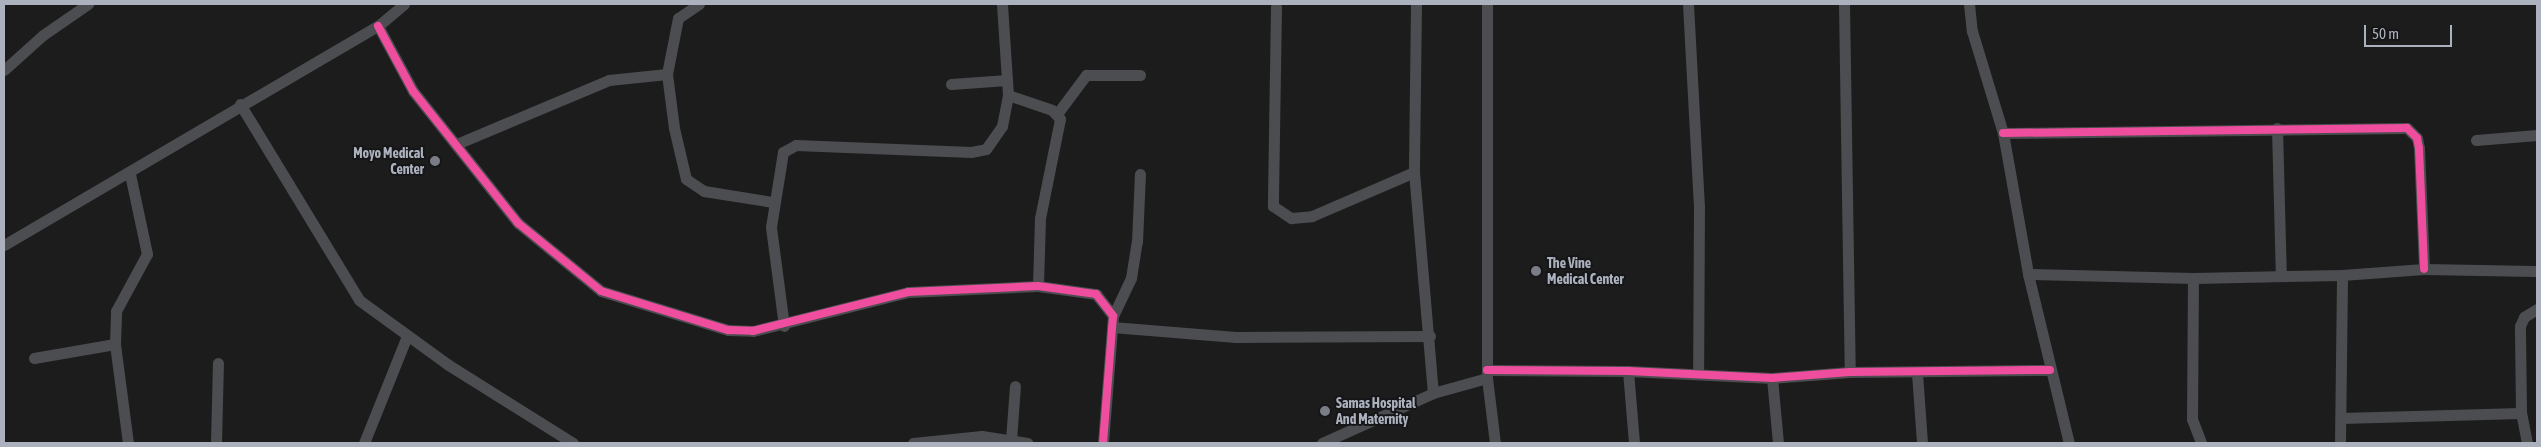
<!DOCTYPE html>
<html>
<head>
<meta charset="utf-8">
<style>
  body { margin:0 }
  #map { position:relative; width:2541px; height:447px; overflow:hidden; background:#1c1c1c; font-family:"Asap Condensed",sans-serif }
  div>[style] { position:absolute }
  .street>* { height:11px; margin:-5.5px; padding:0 5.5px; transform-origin:5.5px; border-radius:5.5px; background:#4c4d50 }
  .cycleway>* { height:8px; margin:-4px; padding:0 4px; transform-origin:4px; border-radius:4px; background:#ef4d9e }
  .dots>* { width:14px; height:14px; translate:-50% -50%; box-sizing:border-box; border:2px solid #161619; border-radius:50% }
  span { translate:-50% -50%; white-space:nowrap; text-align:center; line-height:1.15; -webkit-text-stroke:4px #161619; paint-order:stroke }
  .poi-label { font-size:14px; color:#acb1be; font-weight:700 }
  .right { translate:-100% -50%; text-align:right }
  .left { translate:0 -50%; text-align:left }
  .frame { position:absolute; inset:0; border:5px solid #acb1be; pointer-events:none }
  .scale { position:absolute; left:2364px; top:25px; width:88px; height:22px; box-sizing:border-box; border:2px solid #acb1be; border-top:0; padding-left:6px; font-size:15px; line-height:18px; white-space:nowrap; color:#acb1be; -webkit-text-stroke:4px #161619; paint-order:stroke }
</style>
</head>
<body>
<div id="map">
  <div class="street">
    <div style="left:699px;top:4px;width:25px;rotate:146deg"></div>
    <div style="left:678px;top:18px;width:57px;rotate:101.1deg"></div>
    <div style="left:667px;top:74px;width:54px;rotate:82.6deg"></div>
    <div style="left:674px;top:128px;width:52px;rotate:76.8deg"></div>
    <div style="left:686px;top:179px;width:22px;rotate:34deg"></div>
    <div style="left:704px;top:191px;width:70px;rotate:9.1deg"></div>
    <div style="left:1416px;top:4px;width:168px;rotate:90.7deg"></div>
    <div style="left:1414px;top:172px;width:222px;rotate:85.1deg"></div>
    <div style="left:1487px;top:4px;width:374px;rotate:90deg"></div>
    <div style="left:1487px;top:378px;width:65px;rotate:83deg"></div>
    <div style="left:1688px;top:4px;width:202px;rotate:86.9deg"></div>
    <div style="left:1699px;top:206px;width:168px;rotate:90.3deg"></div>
    <div style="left:1844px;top:4px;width:368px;rotate:89.1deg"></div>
    <div style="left:1969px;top:4px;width:27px;rotate:84deg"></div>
    <div style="left:1972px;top:31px;width:107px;rotate:73.1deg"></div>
    <div style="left:2003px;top:133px;width:143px;rotate:79.9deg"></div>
    <div style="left:2028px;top:274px;width:174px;rotate:76.4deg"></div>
    <div style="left:1276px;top:7px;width:199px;rotate:90.9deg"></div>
    <div style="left:1273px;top:206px;width:22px;rotate:34deg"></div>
    <div style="left:1291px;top:218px;width:21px;rotate:-5deg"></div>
    <div style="left:1312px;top:216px;width:111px;rotate:-23.3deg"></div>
    <div style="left:378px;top:26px;width:74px;rotate:61.7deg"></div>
    <div style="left:413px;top:91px;width:169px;rotate:51.5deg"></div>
    <div style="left:518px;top:223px;width:107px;rotate:39.3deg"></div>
    <div style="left:601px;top:291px;width:133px;rotate:17.1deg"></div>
    <div style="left:728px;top:330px;width:25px;rotate:2deg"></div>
    <div style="left:753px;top:331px;width:160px;rotate:-14.1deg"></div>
    <div style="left:908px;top:292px;width:130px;rotate:-2.6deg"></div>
    <div style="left:1038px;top:286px;width:59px;rotate:7.9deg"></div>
    <div style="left:1096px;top:294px;width:28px;rotate:52deg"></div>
    <div style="left:1113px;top:316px;width:127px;rotate:94.5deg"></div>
    <div style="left:4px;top:70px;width:52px;rotate:-41.9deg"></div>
    <div style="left:43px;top:35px;width:55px;rotate:-34.6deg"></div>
    <div style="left:951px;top:84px;width:56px;rotate:-4.1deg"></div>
    <div style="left:1008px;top:95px;width:46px;rotate:18.8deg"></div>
    <div style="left:1052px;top:110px;width:12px;rotate:48deg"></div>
    <div style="left:1060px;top:119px;width:101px;rotate:101.4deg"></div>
    <div style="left:1040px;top:218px;width:68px;rotate:91.7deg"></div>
    <div style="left:240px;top:104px;width:229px;rotate:58.7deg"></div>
    <div style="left:359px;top:300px;width:109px;rotate:36deg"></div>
    <div style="left:447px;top:364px;width:149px;rotate:32.1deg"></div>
    <div style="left:1057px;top:114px;width:49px;rotate:-53.4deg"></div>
    <div style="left:1086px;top:75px;width:54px"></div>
    <div style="left:2277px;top:128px;width:148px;rotate:88.5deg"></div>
    <div style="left:2003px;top:133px;width:404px;rotate:-0.7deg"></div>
    <div style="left:2407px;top:128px;width:14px;rotate:45deg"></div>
    <div style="left:2417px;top:138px;width:10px;rotate:79deg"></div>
    <div style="left:2419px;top:148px;width:121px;rotate:87.6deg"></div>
    <div style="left:2476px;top:140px;width:61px;rotate:-4.7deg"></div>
    <div style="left:459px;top:143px;width:163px;rotate:-22.8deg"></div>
    <div style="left:609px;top:80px;width:58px;rotate:-5.9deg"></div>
    <div style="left:4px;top:245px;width:433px;rotate:-30.4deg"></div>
    <div style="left:378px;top:26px;width:34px;rotate:-40deg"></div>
    <div style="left:2028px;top:274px;width:165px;rotate:1.4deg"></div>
    <div style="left:2193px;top:278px;width:149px;rotate:-1.2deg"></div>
    <div style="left:2342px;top:275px;width:82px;rotate:-4.2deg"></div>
    <div style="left:2424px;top:269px;width:111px;rotate:1deg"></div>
    <div style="left:2193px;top:278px;width:141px;rotate:90.4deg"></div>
    <div style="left:2192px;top:419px;width:26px;rotate:69deg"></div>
    <div style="left:1113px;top:316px;width:42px;rotate:-64.7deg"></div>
    <div style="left:1131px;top:278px;width:36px;rotate:-81deg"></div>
    <div style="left:1137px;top:242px;width:68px;rotate:-87.5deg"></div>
    <div style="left:784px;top:326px;width:100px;rotate:-97.5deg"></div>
    <div style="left:771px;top:227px;width:76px;rotate:-80.9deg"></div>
    <div style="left:783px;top:152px;width:15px;rotate:-28deg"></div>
    <div style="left:796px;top:145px;width:175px;rotate:2.3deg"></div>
    <div style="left:971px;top:152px;width:15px;rotate:-11deg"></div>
    <div style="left:986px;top:149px;width:28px;rotate:-55deg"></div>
    <div style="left:1002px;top:126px;width:32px;rotate:-79deg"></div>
    <div style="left:1008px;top:95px;width:91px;rotate:-93.8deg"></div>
    <div style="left:1112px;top:327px;width:124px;rotate:4.6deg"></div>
    <div style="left:1236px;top:337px;width:194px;rotate:-0.3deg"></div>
    <div style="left:34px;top:358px;width:82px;rotate:-9.8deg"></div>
    <div style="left:1487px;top:370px;width:141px;rotate:0.4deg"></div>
    <div style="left:1628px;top:371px;width:144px;rotate:2.8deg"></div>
    <div style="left:1772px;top:378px;width:78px;rotate:-4.4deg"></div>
    <div style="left:1850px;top:372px;width:200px;rotate:-0.6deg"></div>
    <div style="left:1628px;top:371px;width:72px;rotate:85.2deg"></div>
    <div style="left:1917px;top:373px;width:70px;rotate:85.9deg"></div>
    <div style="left:1772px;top:378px;width:65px;rotate:84.7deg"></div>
    <div style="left:2341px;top:418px;width:180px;rotate:-1.6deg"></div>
    <div style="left:1011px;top:440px;width:54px;rotate:-85.8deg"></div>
    <div style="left:128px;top:443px;width:100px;rotate:-97.5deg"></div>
    <div style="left:115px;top:344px;width:33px;rotate:-88deg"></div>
    <div style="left:116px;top:311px;width:65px;rotate:-61.5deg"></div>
    <div style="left:147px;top:254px;width:82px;rotate:-102deg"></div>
    <div style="left:216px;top:443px;width:80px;rotate:-88.6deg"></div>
    <div style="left:364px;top:443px;width:115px;rotate:-68.1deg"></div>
    <div style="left:913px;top:443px;width:69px;rotate:-5.8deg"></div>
    <div style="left:982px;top:436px;width:46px;rotate:8.8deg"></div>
    <div style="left:1322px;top:443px;width:122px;rotate:-24.2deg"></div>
    <div style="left:1433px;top:393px;width:56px;rotate:-15.5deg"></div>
    <div style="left:2340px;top:443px;width:168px;rotate:-89.3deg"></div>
    <div style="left:2527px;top:443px;width:31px;rotate:-101deg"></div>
    <div style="left:2521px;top:413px;width:87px;rotate:-90.7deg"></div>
    <div style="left:2520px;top:326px;width:10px;rotate:-66deg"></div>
    <div style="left:2524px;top:317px;width:15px;rotate:-32deg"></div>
  </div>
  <div class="cycleway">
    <div style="left:378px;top:26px;width:74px;rotate:61.7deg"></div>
    <div style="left:413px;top:91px;width:169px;rotate:51.5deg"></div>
    <div style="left:518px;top:223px;width:107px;rotate:39.3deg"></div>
    <div style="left:601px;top:291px;width:133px;rotate:17.1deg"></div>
    <div style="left:728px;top:330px;width:25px;rotate:2deg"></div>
    <div style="left:753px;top:331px;width:160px;rotate:-14.1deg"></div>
    <div style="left:908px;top:292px;width:130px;rotate:-2.6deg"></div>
    <div style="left:1038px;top:286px;width:59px;rotate:7.9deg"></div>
    <div style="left:1096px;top:294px;width:28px;rotate:52deg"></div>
    <div style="left:1113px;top:316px;width:127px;rotate:94.5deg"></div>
    <div style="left:2003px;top:133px;width:404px;rotate:-0.7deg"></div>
    <div style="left:2407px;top:128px;width:14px;rotate:45deg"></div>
    <div style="left:2417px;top:138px;width:10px;rotate:79deg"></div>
    <div style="left:2419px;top:148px;width:121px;rotate:87.6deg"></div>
    <div style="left:1487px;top:370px;width:141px;rotate:0.4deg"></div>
    <div style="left:1628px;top:371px;width:144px;rotate:2.8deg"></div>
    <div style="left:1772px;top:378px;width:78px;rotate:-4.4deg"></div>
    <div style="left:1850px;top:372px;width:200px;rotate:-0.6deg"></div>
  </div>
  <div class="dots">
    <div style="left:435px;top:161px;background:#7a7d85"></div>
    <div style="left:1536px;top:271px;background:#7a7d85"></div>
    <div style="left:1325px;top:411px;background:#7a7d85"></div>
  </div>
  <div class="poi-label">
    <span class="right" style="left:424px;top:161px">Moyo Medical<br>Center</span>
    <span class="left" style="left:1547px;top:271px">The Vine<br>Medical Center</span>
    <span class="left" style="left:1336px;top:411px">Samas Hospital<br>And Maternity</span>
  </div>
  <div class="frame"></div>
  <div class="scale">50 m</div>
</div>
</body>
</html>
